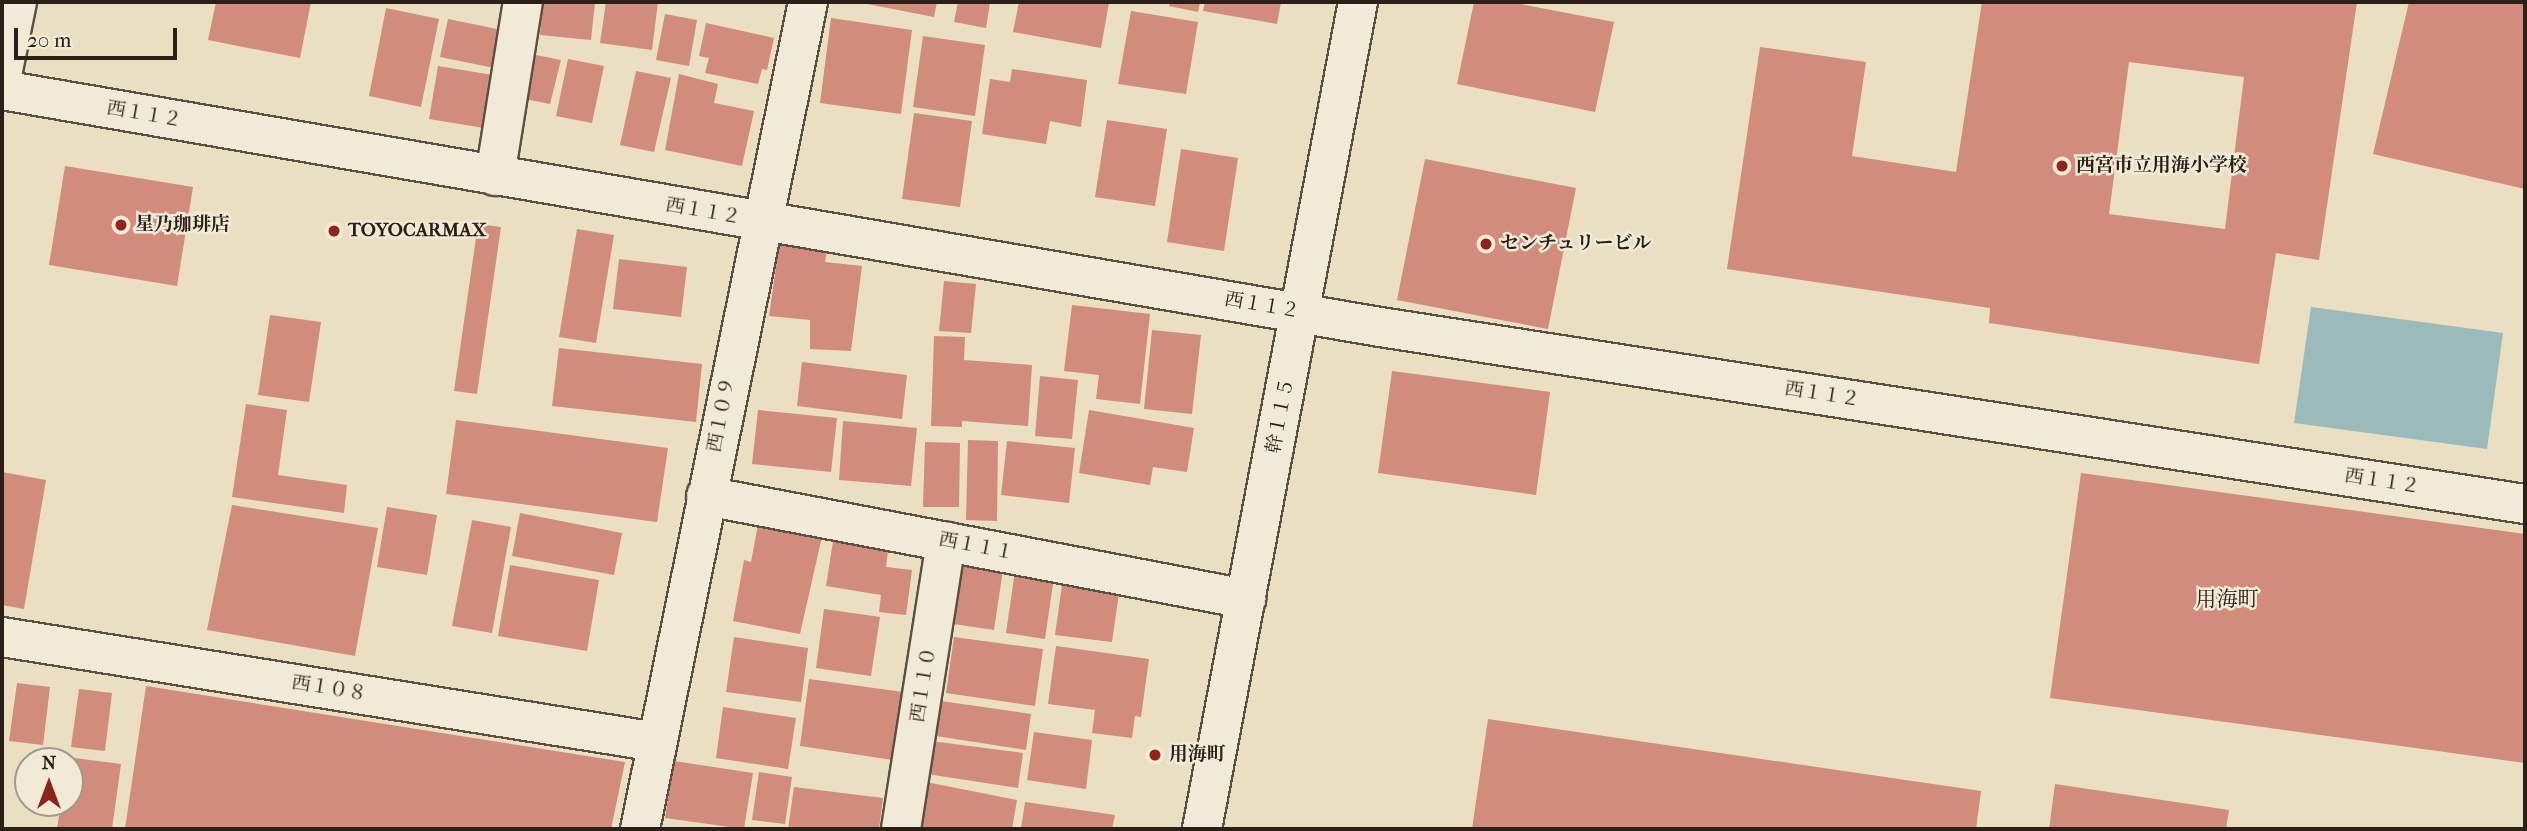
<!DOCTYPE html>
<html>
<head>
<meta charset="utf-8">
<style>
  body { margin:0 }
  #map { position:relative; width:2527px; height:831px; overflow:hidden; background:#eadfc0; font-family:"IM FELL French Canon","Noto Serif JP",serif }
  div>[style] { position:absolute }
  .water>* { inset:0; background:#9bbabb }
  .building>* { inset:0; background:#d18c7b }
  .roads { filter:drop-shadow(2px 0 #5b5042) drop-shadow(-2px 0 #5b5042) drop-shadow(0 2px #5b5042) drop-shadow(0 -2px #5b5042) }
  .street>* { height:38px; margin:-19px; padding:0 19px; transform-origin:19px; border-radius:19px; background:#f1ead6 }
  .secondary>* { height:38px; margin:-19px; padding:0 19px; transform-origin:19px; border-radius:19px; background:#f1ead6 }
  .dots>* { width:19px; height:19px; translate:-50% -50%; box-sizing:border-box; border:4px solid #f1ead6; border-radius:50% }
  span { translate:-50% -50%; white-space:nowrap; text-align:center; line-height:1.15; -webkit-text-stroke:5px #f1ead6; paint-order:stroke }
  .street-label { font-size:19px; color:#2b2018 }
  .poi-label { font-size:19px; color:#2b2018; font-weight:700 }
  .left { translate:0 -50%; text-align:left }
  .neighbourhood-label { font-size:21px; color:#2b2018 }
  .frame { position:absolute; inset:0; border:4px solid #2b2018; pointer-events:none }
  .north { position:absolute; left:14px; top:747px; width:70px; height:70px; box-sizing:border-box; background:#f1ead6; border:2px solid #a2998a; border-radius:50%; rotate:0deg; font-size:19px; font-weight:700; line-height:28px; text-align:center; color:#2b2018 }
  .north::after { content:''; display:block; margin:auto; width:24px; height:32px; background:#8f2418; clip-path:polygon(50% 0,100% 100%,50% 72%,0 100%) }
  .scale { position:absolute; left:14px; top:28px; width:163px; height:32px; box-sizing:border-box; border:4px solid #2b2018; border-top:0; padding-left:9px; font-size:21px; line-height:24px; white-space:nowrap; color:#2b2018; -webkit-text-stroke:5px #f1ead6; paint-order:stroke }
</style>
</head>
<body>
<div id="map">
  <div class="water">
    <div style="clip-path:polygon(2311px 307px,2503px 333px,2487px 449px,2294px 423px)"></div>
  </div>
  <div class="building">
    <div style="clip-path:polygon(216px 2px,311px 2px,300px 58px,208px 40px)"></div>
    <div style="clip-path:polygon(543px 2px,595px 2px,591px 40px,540px 35px)"></div>
    <div style="clip-path:polygon(606px 2px,658px 2px,652px 50px,600px 43px)"></div>
    <div style="clip-path:polygon(857px 2px,937px 2px,934px 17px)"></div>
    <div style="clip-path:polygon(958px 2px,990px 3px,986px 28px,954px 22px)"></div>
    <div style="clip-path:polygon(1019px 2px,1109px 2px,1101px 48px,1013px 32px)"></div>
    <div style="clip-path:polygon(1170px 2px,1200px 2px,1198px 12px,1169px 6px)"></div>
    <div style="clip-path:polygon(1205px 2px,1281px 2px,1277px 24px,1203px 11px)"></div>
    <div style="clip-path:polygon(1474px 2px,1510px 2px,1614px 22px,1595px 112px,1457px 84px)"></div>
    <div style="clip-path:polygon(evenodd,1982px 2px,2357px 2px,2319px 260px,2276px 253px,2259px 364px,1989px 323px,1990px 308px,1727px 269px,1760px 47px,1866px 62px,1852px 156px,1956px 172px,1982px 2px,2129px 62px,2244px 77px,2225px 229px,2109px 214px,2129px 62px)"></div>
    <div style="clip-path:polygon(2409px 2px,2525px 2px,2525px 189px,2373px 154px)"></div>
    <div style="clip-path:polygon(386px 8px,439px 19px,421px 107px,369px 96px)"></div>
    <div style="clip-path:polygon(1131px 11px,1198px 22px,1186px 94px,1118px 84px)"></div>
    <div style="clip-path:polygon(665px 14px,697px 20px,689px 66px,656px 60px)"></div>
    <div style="clip-path:polygon(831px 18px,912px 30px,901px 114px,820px 103px)"></div>
    <div style="clip-path:polygon(448px 19px,507px 31px,499px 69px,440px 57px)"></div>
    <div style="clip-path:polygon(706px 23px,774px 38px,767px 70px,762px 69px,758px 84px,705px 73px,709px 58px,699px 56px)"></div>
    <div style="clip-path:polygon(923px 36px,985px 45px,975px 116px,913px 107px)"></div>
    <div style="clip-path:polygon(536px 55px,561px 60px,550px 104px,525px 99px)"></div>
    <div style="clip-path:polygon(568px 59px,604px 66px,592px 123px,556px 116px)"></div>
    <div style="clip-path:polygon(438px 66px,493px 75px,484px 128px,429px 119px)"></div>
    <div style="clip-path:polygon(1012px 69px,1087px 80px,1081px 127px,1050px 121px,1046px 144px,982px 134px,990px 79px,1010px 82px)"></div>
    <div style="clip-path:polygon(636px 71px,671px 78px,654px 152px,620px 145px)"></div>
    <div style="clip-path:polygon(679px 74px,718px 84px,714px 103px,754px 111px,742px 166px,665px 150px)"></div>
    <div style="clip-path:polygon(914px 113px,972px 121px,960px 207px,902px 199px)"></div>
    <div style="clip-path:polygon(1107px 120px,1167px 129px,1155px 206px,1095px 197px)"></div>
    <div style="clip-path:polygon(1181px 149px,1238px 158px,1224px 251px,1167px 242px)"></div>
    <div style="clip-path:polygon(1425px 159px,1576px 188px,1548px 329px,1397px 300px)"></div>
    <div style="clip-path:polygon(65px 166px,193px 187px,177px 286px,49px 265px)"></div>
    <div style="clip-path:polygon(478px 224px,501px 227px,477px 394px,454px 391px)"></div>
    <div style="clip-path:polygon(577px 229px,614px 235px,596px 343px,559px 337px)"></div>
    <div style="clip-path:polygon(780px 239px,828px 247px,825px 262px,862px 266px,851px 351px,810px 349px,810px 320px,769px 316px)"></div>
    <div style="clip-path:polygon(619px 259px,687px 267px,681px 317px,613px 309px)"></div>
    <div style="clip-path:polygon(944px 281px,976px 284px,971px 333px,939px 331px)"></div>
    <div style="clip-path:polygon(1072px 305px,1150px 314px,1140px 404px,1096px 399px,1099px 375px,1064px 371px)"></div>
    <div style="clip-path:polygon(270px 315px,321px 322px,309px 402px,258px 395px)"></div>
    <div style="clip-path:polygon(1152px 330px,1201px 335px,1192px 414px,1144px 409px)"></div>
    <div style="clip-path:polygon(934px 336px,965px 337px,964px 360px,1032px 365px,1028px 426px,962px 421px,962px 427px,931px 426px)"></div>
    <div style="clip-path:polygon(559px 348px,702px 364px,696px 422px,552px 406px)"></div>
    <div style="clip-path:polygon(802px 362px,907px 375px,902px 419px,797px 406px)"></div>
    <div style="clip-path:polygon(1392px 371px,1550px 392px,1536px 495px,1378px 473px)"></div>
    <div style="clip-path:polygon(1040px 376px,1078px 380px,1072px 439px,1035px 436px)"></div>
    <div style="clip-path:polygon(246px 404px,287px 410px,278px 475px,347px 485px,344px 513px,232px 497px)"></div>
    <div style="clip-path:polygon(758px 410px,837px 418px,831px 472px,752px 464px)"></div>
    <div style="clip-path:polygon(1089px 410px,1194px 428px,1187px 472px,1153px 467px,1150px 485px,1079px 473px)"></div>
    <div style="clip-path:polygon(456px 420px,668px 448px,657px 522px,446px 494px)"></div>
    <div style="clip-path:polygon(843px 421px,917px 428px,911px 486px,839px 480px)"></div>
    <div style="clip-path:polygon(968px 440px,998px 441px,997px 521px,966px 520px)"></div>
    <div style="clip-path:polygon(1007px 441px,1075px 448px,1069px 503px,1001px 495px)"></div>
    <div style="clip-path:polygon(925px 442px,960px 443px,959px 507px,923px 507px)"></div>
    <div style="clip-path:polygon(2px 472px,46px 480px,24px 609px,2px 605px)"></div>
    <div style="clip-path:polygon(2081px 473px,2525px 534px,2525px 763px,2050px 698px)"></div>
    <div style="clip-path:polygon(232px 505px,378px 528px,355px 656px,207px 630px)"></div>
    <div style="clip-path:polygon(387px 507px,437px 515px,427px 575px,377px 567px)"></div>
    <div style="clip-path:polygon(520px 513px,622px 533px,614px 575px,512px 556px)"></div>
    <div style="clip-path:polygon(759px 519px,823px 532px,800px 634px,733px 621px,744px 560px,751px 562px)"></div>
    <div style="clip-path:polygon(472px 520px,511px 527px,492px 633px,452px 626px)"></div>
    <div style="clip-path:polygon(834px 535px,889px 543px,886px 567px,912px 570px,906px 615px,879px 612px,881px 595px,826px 586px)"></div>
    <div style="clip-path:polygon(963px 557px,1004px 563px,994px 630px,953px 624px)"></div>
    <div style="clip-path:polygon(510px 565px,599px 580px,587px 651px,498px 636px)"></div>
    <div style="clip-path:polygon(1015px 571px,1054px 577px,1045px 639px,1006px 633px)"></div>
    <div style="clip-path:polygon(1063px 578px,1120px 586px,1112px 642px,1055px 635px)"></div>
    <div style="clip-path:polygon(824px 609px,880px 617px,871px 676px,816px 668px)"></div>
    <div style="clip-path:polygon(734px 637px,808px 648px,801px 702px,726px 692px)"></div>
    <div style="clip-path:polygon(954px 637px,1043px 649px,1035px 706px,946px 693px)"></div>
    <div style="clip-path:polygon(1056px 646px,1149px 659px,1141px 717px,1135px 716px,1132px 738px,1092px 733px,1095px 710px,1048px 704px)"></div>
    <div style="clip-path:polygon(809px 679px,903px 692px,893px 760px,800px 746px)"></div>
    <div style="clip-path:polygon(17px 683px,50px 687px,43px 745px,9px 741px)"></div>
    <div style="clip-path:polygon(146px 686px,625px 762px,611px 829px,125px 829px)"></div>
    <div style="clip-path:polygon(79px 689px,112px 693px,105px 751px,71px 747px)"></div>
    <div style="clip-path:polygon(941px 701px,1031px 714px,1026px 750px,936px 736px)"></div>
    <div style="clip-path:polygon(723px 707px,796px 718px,788px 769px,716px 758px)"></div>
    <div style="clip-path:polygon(1488px 719px,1981px 791px,1976px 829px,1472px 829px)"></div>
    <div style="clip-path:polygon(1034px 732px,1092px 740px,1086px 789px,1027px 780px)"></div>
    <div style="clip-path:polygon(931px 741px,1023px 753px,1018px 788px,927px 774px)"></div>
    <div style="clip-path:polygon(67px 757px,121px 764px,112px 829px,57px 829px,61px 803px,70px 803px)"></div>
    <div style="clip-path:polygon(674px 761px,753px 773px,744px 829px,665px 818px)"></div>
    <div style="clip-path:polygon(759px 772px,792px 777px,785px 824px,752px 820px)"></div>
    <div style="clip-path:polygon(926px 782px,1017px 800px,1012px 829px,917px 829px)"></div>
    <div style="clip-path:polygon(2055px 784px,2229px 810px,2226px 829px,2049px 829px)"></div>
    <div style="clip-path:polygon(794px 787px,883px 798px,879px 829px,788px 829px)"></div>
    <div style="clip-path:polygon(1025px 802px,1115px 815px,1112px 829px,1021px 829px)"></div>
  </div>
  <div class="roads">
    <div class="street">
      <div style="left:2px;top:90px;width:1398px;rotate:9.76deg"></div>
      <div style="left:1380px;top:327px;width:1159px;rotate:8.79deg"></div>
      <div style="left:495px;top:176px;width:176px;rotate:-80.9deg"></div>
      <div style="left:706px;top:496px;width:550px;rotate:10.8deg"></div>
      <div style="left:2px;top:637px;width:663px;rotate:9.11deg"></div>
      <div style="left:640px;top:829px;width:844px;rotate:-78.52deg"></div>
      <div style="left:901px;top:829px;width:291px;rotate:-81.1deg"></div>
    </div>
    <div class="secondary">
      <div style="left:2px;top:75px;width:75px;rotate:-78.4deg"></div>
      <div style="left:1202px;top:829px;width:842px;rotate:-79.32deg"></div>
    </div>
  </div>
  <div class="dots">
    <div style="left:2062px;top:166px;background:#8f2418"></div>
    <div style="left:121px;top:225px;background:#8f2418"></div>
    <div style="left:334px;top:231px;background:#8f2418"></div>
    <div style="left:1486px;top:244px;background:#8f2418"></div>
    <div style="left:1155px;top:755px;background:#8f2418"></div>
  </div>
  <div class="street-label">
    <span style="left:144px;top:115px;rotate:10deg">西１１２</span>
    <span style="left:703px;top:212px;rotate:10deg">西１１２</span>
    <span style="left:1262px;top:306px;rotate:10deg">西１１２</span>
    <span style="left:1822px;top:395px;rotate:9deg">西１１２</span>
    <span style="left:722px;top:415px;rotate:-79deg">西１０９</span>
    <span style="left:1281px;top:416px;rotate:-79deg">幹１１５</span>
    <span style="left:2382px;top:482px;rotate:9deg">西１１２</span>
    <span style="left:976px;top:547px;rotate:11deg">西１１１</span>
    <span style="left:924px;top:685px;rotate:-81deg">西１１０</span>
    <span style="left:329px;top:689px;rotate:9deg">西１０８</span>
  </div>
  <div class="poi-label">
    <span class="left" style="left:2076px;top:166px">西宮市立用海小学校</span>
    <span class="left" style="left:135px;top:225px">星乃珈琲店</span>
    <span class="left" style="left:348px;top:231px">TOYOCARMAX</span>
    <span class="left" style="left:1500px;top:244px">センチュリービル</span>
    <span class="left" style="left:1169px;top:755px">用海町</span>
  </div>
  <div class="neighbourhood-label">
    <span style="left:2227px;top:599px">用海町</span>
  </div>
  <div class="frame"></div>
  <div class="north">N</div>
  <div class="scale">20 m</div>
</div>
</body>
</html>
